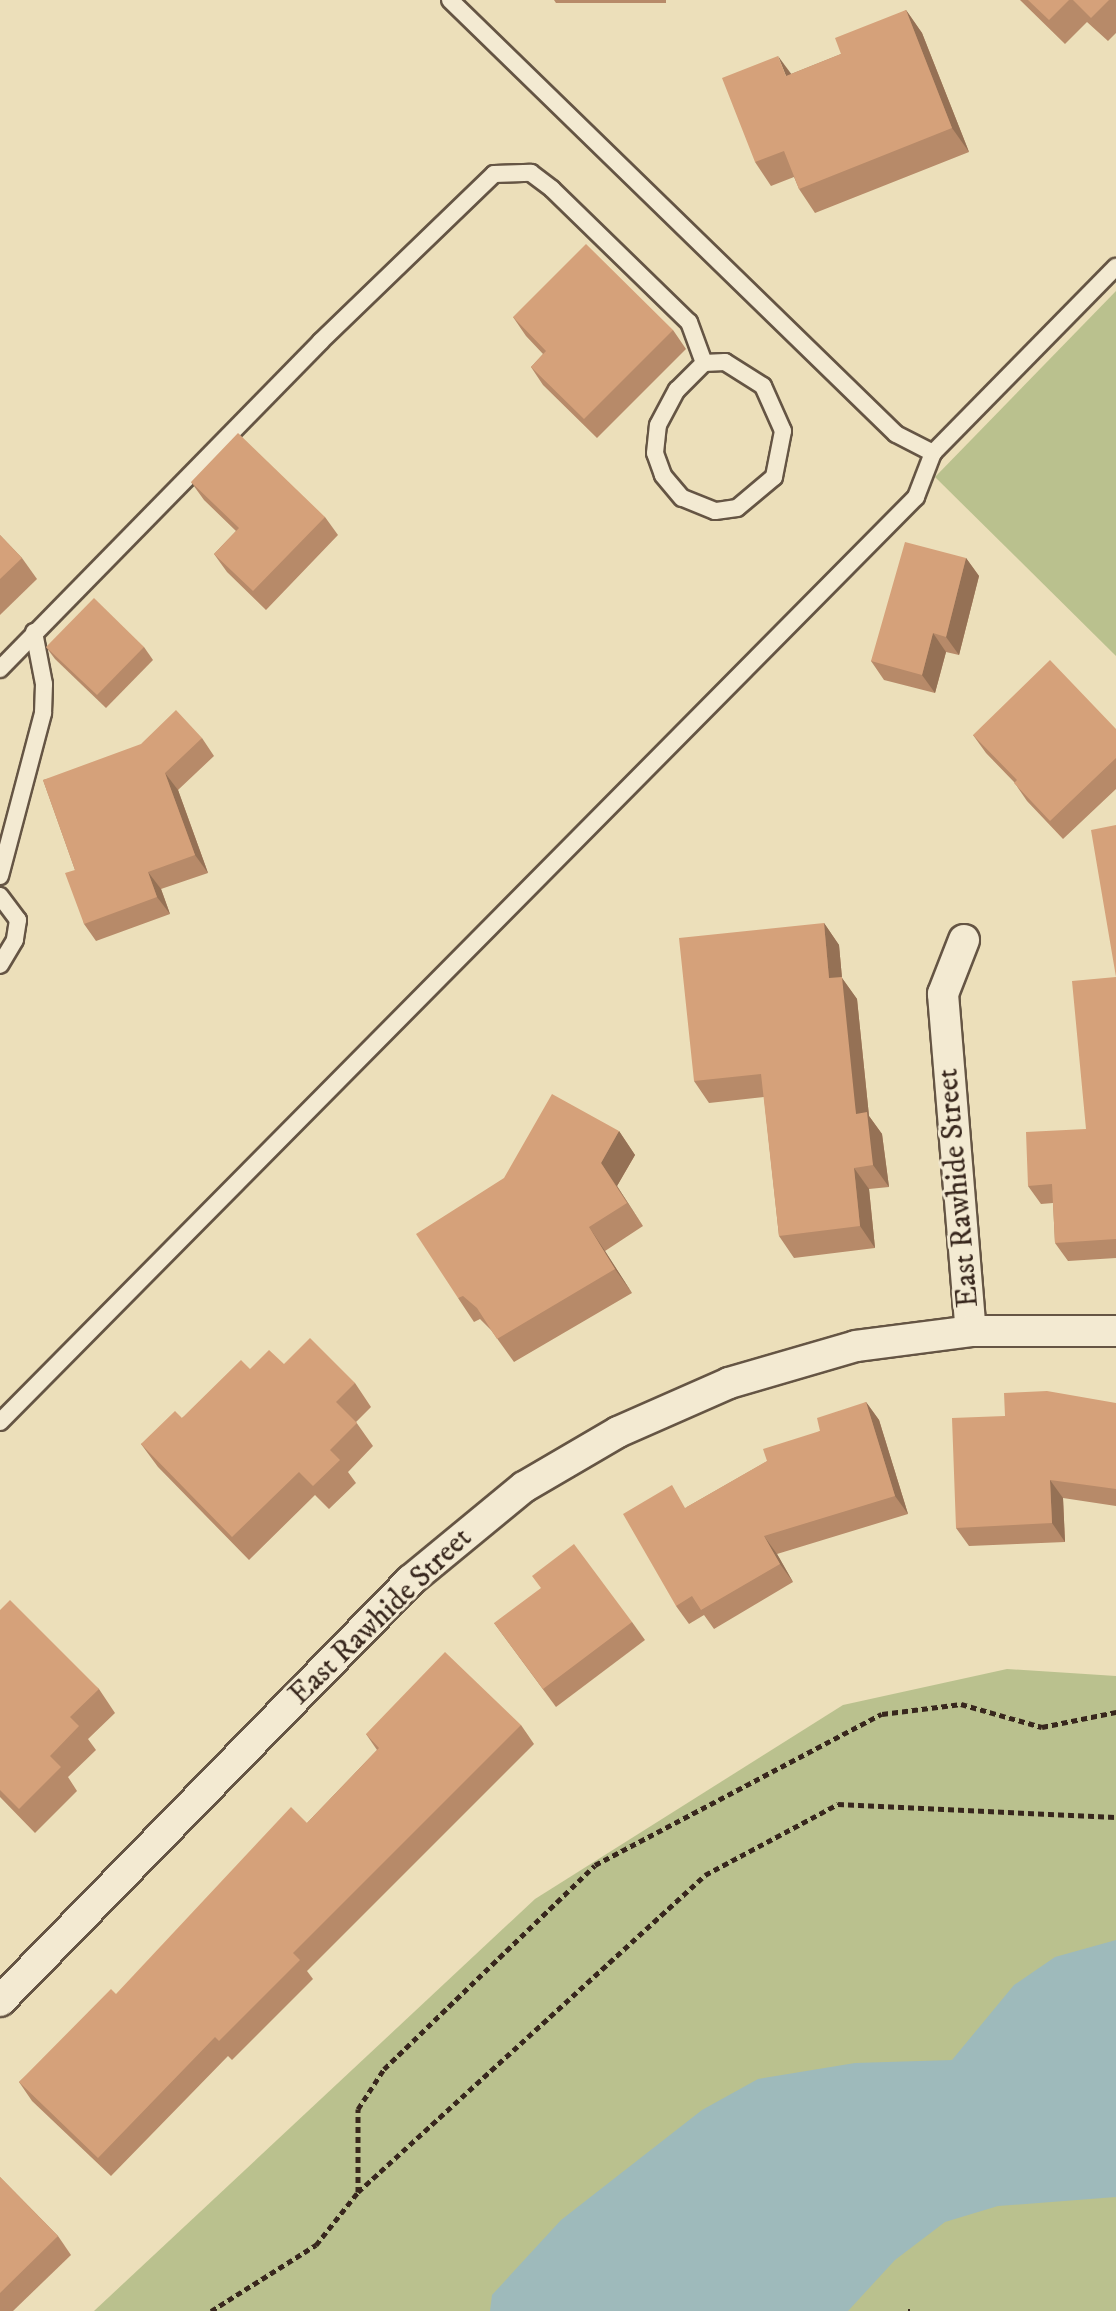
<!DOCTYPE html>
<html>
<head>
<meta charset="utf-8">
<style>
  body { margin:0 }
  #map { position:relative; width:1116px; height:2311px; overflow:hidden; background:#ecdfba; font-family:"IM FELL DW Pica",serif }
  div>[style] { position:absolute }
  .green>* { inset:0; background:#bac18e }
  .water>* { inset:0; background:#9ebabb }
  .path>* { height:5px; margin-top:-2.5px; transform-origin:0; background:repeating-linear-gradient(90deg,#38271d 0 6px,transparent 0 10px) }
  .roads { filter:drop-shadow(2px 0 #655544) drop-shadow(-2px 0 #655544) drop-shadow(0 2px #655544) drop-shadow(0 -2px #655544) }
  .service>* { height:16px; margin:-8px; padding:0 8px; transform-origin:8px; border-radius:8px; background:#f3ead2 }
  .minor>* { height:30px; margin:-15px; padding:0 15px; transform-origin:15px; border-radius:15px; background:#f3ead2 }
  .wall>* { inset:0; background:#b78a69 }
  .shaded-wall>* { inset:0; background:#957155 }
  .building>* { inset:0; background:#d5a17a }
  span { translate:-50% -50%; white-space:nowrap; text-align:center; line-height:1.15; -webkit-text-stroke:6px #f3ead2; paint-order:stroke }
  .street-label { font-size:30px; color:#38271d }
</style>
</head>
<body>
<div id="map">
  <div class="green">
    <div style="clip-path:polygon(1116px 291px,1116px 656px,935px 477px)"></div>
    <div style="clip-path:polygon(1007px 1669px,1116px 1676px,1116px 2311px,94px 2311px,535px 1899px,843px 1705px)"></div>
  </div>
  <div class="water">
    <div style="clip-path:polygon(1116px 1940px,1116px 2197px,998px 2206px,945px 2222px,895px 2260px,848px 2311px,490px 2311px,492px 2295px,561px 2220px,702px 2110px,758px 2079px,855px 2063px,952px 2060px,1014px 1985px,1055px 1957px)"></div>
  </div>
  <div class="path">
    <div style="left:358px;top:2192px;width:470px;rotate:-42.4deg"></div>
    <div style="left:705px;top:1875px;width:151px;rotate:-28.1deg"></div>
    <div style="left:838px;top:1804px;width:278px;rotate:2.7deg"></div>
    <div style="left:211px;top:2311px;width:124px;rotate:-32.2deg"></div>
    <div style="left:316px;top:2245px;width:68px;rotate:-51.6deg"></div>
    <div style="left:358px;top:2192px;width:83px;rotate:-90deg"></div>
    <div style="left:358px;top:2109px;width:48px;rotate:-57deg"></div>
    <div style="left:384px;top:2069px;width:293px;rotate:-44deg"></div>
    <div style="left:595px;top:1865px;width:324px;rotate:-27.8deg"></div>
    <div style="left:882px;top:1714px;width:80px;rotate:-7.2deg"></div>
    <div style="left:961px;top:1704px;width:84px;rotate:15.9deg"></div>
    <div style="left:1042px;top:1727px;width:76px;rotate:-11.5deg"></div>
    <div style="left:908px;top:2311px;width:2px"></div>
  </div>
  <div class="roads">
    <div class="service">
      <div style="left:450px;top:0;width:622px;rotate:44.22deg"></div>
      <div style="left:896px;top:434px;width:42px;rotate:27.2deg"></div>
      <div style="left:725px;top:362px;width:45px;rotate:32.3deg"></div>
      <div style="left:763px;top:386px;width:49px;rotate:66deg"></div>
      <div style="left:783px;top:431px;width:47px;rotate:101.1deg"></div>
      <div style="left:774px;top:477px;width:48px;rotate:140deg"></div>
      <div style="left:737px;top:508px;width:22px;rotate:172deg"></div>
      <div style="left:715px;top:511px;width:35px;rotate:-158deg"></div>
      <div style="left:682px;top:498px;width:30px;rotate:-130deg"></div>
      <div style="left:663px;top:475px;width:23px;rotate:-110deg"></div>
      <div style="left:655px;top:453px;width:28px;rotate:-84deg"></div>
      <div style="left:658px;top:425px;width:40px;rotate:-62deg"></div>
      <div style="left:677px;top:390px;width:38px;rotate:-45deg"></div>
      <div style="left:704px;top:363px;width:21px;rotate:-3deg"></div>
      <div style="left:0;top:669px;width:458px;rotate:-45.6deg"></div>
      <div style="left:320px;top:342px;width:242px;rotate:-44deg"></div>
      <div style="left:494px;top:174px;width:37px;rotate:-2deg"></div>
      <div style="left:531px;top:173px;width:26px;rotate:37deg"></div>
      <div style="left:552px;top:189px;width:191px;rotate:44.2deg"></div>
      <div style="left:689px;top:322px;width:44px;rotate:69.9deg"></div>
      <div style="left:0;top:876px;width:169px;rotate:-75.2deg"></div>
      <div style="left:43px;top:713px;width:29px;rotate:-88deg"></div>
      <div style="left:44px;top:684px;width:53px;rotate:-100.9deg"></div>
      <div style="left:0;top:896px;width:30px;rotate:53deg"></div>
      <div style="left:18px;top:920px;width:20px;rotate:99deg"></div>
      <div style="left:15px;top:940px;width:29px;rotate:121deg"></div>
      <div style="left:0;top:1422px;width:1302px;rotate:-45.28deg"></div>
      <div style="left:916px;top:497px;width:47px;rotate:-68.9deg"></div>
      <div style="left:933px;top:453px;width:261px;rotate:-45.5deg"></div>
    </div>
    <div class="minor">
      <div style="left:964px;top:940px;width:58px;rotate:111.3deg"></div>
      <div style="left:943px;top:994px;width:338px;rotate:85.3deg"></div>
      <div style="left:0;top:2001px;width:588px;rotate:-45.69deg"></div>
      <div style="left:411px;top:1580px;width:146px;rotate:-39.5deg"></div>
      <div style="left:524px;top:1487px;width:109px;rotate:-30.3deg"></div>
      <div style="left:618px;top:1432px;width:121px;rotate:-23.8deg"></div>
      <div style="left:729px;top:1383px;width:132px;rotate:-16.2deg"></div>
      <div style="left:856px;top:1346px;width:116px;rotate:-7.4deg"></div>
      <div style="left:971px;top:1331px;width:145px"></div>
    </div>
  </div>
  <div class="wall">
    <div style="clip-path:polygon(554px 0,666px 0,666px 3px,556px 3px)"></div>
    <div style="clip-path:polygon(1020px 0,1116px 0,1116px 33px,1108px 41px,1087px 22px,1065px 44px)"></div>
    <div style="clip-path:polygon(906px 10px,922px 33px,969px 152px,815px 213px,799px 189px,794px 177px,771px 186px,755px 162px,791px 74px,841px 54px)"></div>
    <div style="clip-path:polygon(513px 317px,673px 330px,686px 349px,597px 438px,543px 385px,531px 367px,543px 354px,526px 336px)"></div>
    <div style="clip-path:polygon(191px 482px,325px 517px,338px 535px,266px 610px,227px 572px,214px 554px,236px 531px,204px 500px)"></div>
    <div style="clip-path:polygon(0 535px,22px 558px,37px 579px,0 615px)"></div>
    <div style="clip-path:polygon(966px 558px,979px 576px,959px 655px,946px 652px,935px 693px,884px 680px,871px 661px)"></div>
    <div style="clip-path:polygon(46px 647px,144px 647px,153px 660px,106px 708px,55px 659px)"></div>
    <div style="clip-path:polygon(1116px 729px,1116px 789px,1063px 839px,1027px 801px,1014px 782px,986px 753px,973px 735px)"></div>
    <div style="clip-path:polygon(202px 738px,214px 756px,178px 790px,208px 873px,161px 889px,170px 914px,96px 941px,84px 924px,75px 870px,43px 780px)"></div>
    <div style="clip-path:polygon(1116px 825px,1116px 1258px,1068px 1261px,1055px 1243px,1053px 1203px,1041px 1204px,1028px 1186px,1086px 1129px,1116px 977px)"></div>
    <div style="clip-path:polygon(824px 923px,839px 945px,842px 978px,857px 999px,869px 1116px,882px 1134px,889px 1187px,869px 1189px,875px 1248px,794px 1258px,779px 1236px,764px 1097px,709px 1103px,694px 1081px)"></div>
    <div style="clip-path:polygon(619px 1131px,635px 1155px,617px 1186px,643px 1226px,605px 1251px,632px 1293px,514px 1362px,491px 1330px,480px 1319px,474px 1322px,458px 1298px)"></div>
    <div style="clip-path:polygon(284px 1364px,355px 1383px,371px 1407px,356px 1422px,373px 1446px,348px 1472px,356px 1483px,329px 1509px,315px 1495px,249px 1560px,158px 1467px,141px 1444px,182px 1418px,250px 1369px)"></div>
    <div style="clip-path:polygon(866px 1402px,879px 1420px,908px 1514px,777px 1554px,793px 1582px,714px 1629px,704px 1615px,689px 1624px,676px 1606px,687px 1507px,820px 1431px)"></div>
    <div style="clip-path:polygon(1116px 1403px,1116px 1506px,1063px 1498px,1065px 1542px,969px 1546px,956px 1528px,1005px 1416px)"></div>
    <div style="clip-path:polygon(0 1610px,99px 1689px,115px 1713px,88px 1739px,96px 1750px,68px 1777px,77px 1791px,35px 1833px,0 1797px)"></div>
    <div style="clip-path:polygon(632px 1622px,645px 1640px,556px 1707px,494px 1623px)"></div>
    <div style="clip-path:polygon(521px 1725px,534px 1744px,307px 1971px,313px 1979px,232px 2060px,228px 2056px,111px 2176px,32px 2101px,19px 2082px,307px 1823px,377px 1750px,366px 1734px)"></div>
    <div style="clip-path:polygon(0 2177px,58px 2236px,71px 2255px,13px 2311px,0 2311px)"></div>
  </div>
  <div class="shaded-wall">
    <div style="clip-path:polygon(906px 10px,922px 33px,969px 152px,952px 128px)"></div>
    <div style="clip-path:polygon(778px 56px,795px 79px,786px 76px)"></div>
    <div style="clip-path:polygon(966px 558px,979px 576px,959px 655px,946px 637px)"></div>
    <div style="clip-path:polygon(933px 633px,946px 652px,935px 693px,922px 675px)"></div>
    <div style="clip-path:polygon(165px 773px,178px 790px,208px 873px,195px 855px)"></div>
    <div style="clip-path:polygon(148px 872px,161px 889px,170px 914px,157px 897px)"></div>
    <div style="clip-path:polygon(824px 923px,839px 945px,842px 978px,857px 999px,869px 1116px,882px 1134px,889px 1187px,873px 1165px,856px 1114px,829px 978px)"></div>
    <div style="clip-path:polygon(619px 1131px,635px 1155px,617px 1186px,643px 1226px,601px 1163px)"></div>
    <div style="clip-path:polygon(854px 1168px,869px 1189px,875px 1248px,860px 1226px)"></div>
    <div style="clip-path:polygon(589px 1227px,605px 1251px,632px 1293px,615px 1269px)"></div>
    <div style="clip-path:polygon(866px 1402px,879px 1420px,908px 1514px,895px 1496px)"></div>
    <div style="clip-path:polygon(1050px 1480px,1063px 1498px,1065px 1542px,1052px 1523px)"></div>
    <div style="clip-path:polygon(764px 1536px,777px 1554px,793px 1582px,780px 1564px)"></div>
  </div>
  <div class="building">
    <div style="clip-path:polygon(1028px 0,1069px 0,1049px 20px)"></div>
    <div style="clip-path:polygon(1073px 0,1109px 0,1091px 18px)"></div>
    <div style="clip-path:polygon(906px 10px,952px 128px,799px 189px,784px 151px,755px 162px,722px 78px,778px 56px,786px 76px,841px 54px,835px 38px)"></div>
    <div style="clip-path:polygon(586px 244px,673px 330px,584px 419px,531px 367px,546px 351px,513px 317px)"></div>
    <div style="clip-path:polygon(238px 433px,325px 517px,253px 591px,214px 554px,239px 528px,191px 482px)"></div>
    <div style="clip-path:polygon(0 535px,22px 558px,0 579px)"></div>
    <div style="clip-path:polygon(905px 542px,966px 558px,946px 637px,933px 633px,922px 675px,871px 661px)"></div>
    <div style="clip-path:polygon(94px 598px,144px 647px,97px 695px,46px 647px)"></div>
    <div style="clip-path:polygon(1050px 660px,1116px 729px,1116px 758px,1050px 821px,1014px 783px,1017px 780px,973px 735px)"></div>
    <div style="clip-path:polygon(176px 710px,202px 738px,165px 773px,195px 855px,148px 872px,157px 897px,84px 924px,65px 873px,75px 870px,43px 780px,141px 744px)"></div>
    <div style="clip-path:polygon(1116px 825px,1116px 1239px,1055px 1243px,1052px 1184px,1028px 1186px,1026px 1132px,1086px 1129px,1072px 981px,1116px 977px,1091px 830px)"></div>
    <div style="clip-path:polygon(824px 923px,829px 978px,842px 977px,856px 1114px,867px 1112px,873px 1165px,854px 1168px,860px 1226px,779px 1236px,761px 1074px,694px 1081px,679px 938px)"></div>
    <div style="clip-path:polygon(552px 1094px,619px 1131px,601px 1163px,627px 1203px,589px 1227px,615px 1269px,497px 1339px,477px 1308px,463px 1296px,458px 1298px,416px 1234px,504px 1178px)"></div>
    <div style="clip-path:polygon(310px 1338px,355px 1383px,336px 1402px,357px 1423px,330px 1450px,340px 1460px,313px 1486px,299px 1472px,232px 1537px,141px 1444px,175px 1411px,182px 1418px,241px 1360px,250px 1369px,269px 1350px,284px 1364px)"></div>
    <div style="clip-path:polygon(1047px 1391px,1116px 1403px,1116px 1489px,1050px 1480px,1052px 1523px,956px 1528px,952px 1418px,1005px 1416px,1004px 1393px)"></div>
    <div style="clip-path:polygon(866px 1402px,895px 1496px,764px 1536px,780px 1564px,701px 1610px,692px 1596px,676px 1606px,623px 1514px,672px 1485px,685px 1508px,767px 1461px,763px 1449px,820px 1431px,817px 1418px)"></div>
    <div style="clip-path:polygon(574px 1544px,632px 1622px,543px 1689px,494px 1623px,541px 1588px,532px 1576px)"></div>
    <div style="clip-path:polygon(10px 1600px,99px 1689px,70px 1717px,79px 1726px,50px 1756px,61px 1767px,19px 1809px,0 1790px,0 1610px)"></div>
    <div style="clip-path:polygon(445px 1652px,521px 1725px,293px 1953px,300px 1960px,219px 2041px,215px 2037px,98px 2158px,19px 2082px,111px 1989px,116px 1994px,291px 1807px,307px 1823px,379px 1748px,366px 1734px)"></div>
    <div style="clip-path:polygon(0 2177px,58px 2236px,0 2293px)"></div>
  </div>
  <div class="street-label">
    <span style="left:959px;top:1188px;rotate:-95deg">East Rawhide Street</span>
    <span style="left:381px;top:1617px;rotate:-44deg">East Rawhide Street</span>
  </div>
</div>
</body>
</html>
